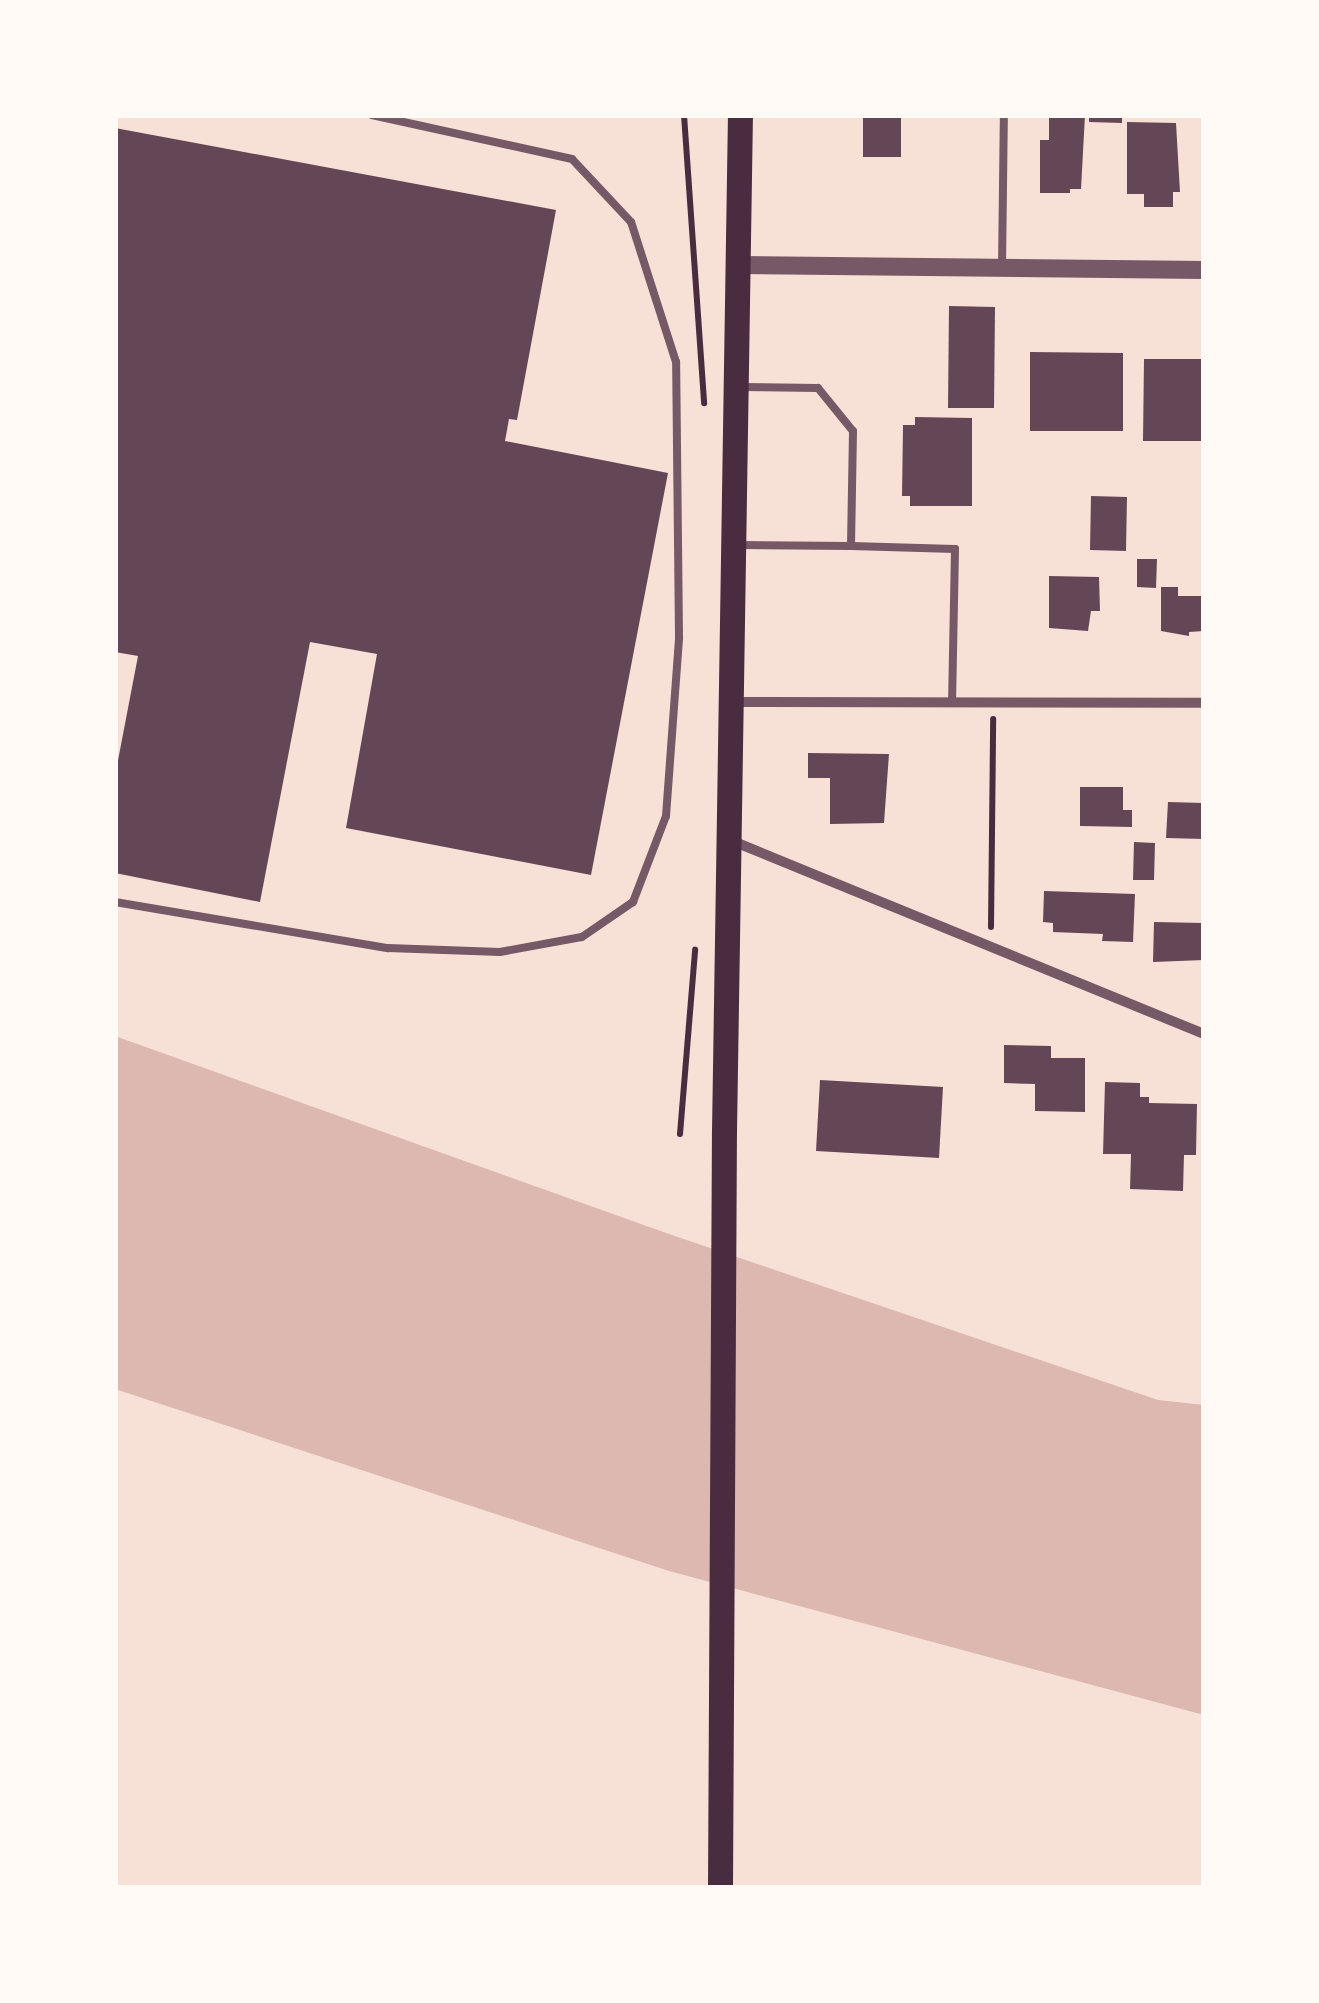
<!DOCTYPE html>
<html>
<head>
<meta charset="utf-8">
<style>
  body { margin:0 }
  #map { position:relative; width:1319px; height:2003px; overflow:hidden; background:#f7e1d7; font-family:Helvetica,sans-serif }
  div>[style] { position:absolute }
  .water>* { inset:0; background:#dcb8b0 }
  .building>* { inset:0; background:#644757 }
  .path>* { height:6px; margin:-3px; padding:0 3px; transform-origin:3px; border-radius:3px; background:#4a2c40 }
  .service>* { height:8px; margin:-4px; padding:0 4px; transform-origin:4px; border-radius:4px; background:#755966 }
  .minor>* { height:10px; margin:-5px; padding:0 5px; transform-origin:5px; border-radius:5px; background:#755966 }
  .tertiary>* { height:18px; margin:-9px; padding:0 9px; transform-origin:9px; border-radius:9px; background:#755966 }
  .primary>* { height:25px; margin:-12.5px; padding:0 12.5px; transform-origin:12.5px; border-radius:12.5px; background:#4a2c40 }
  span { translate:-50% -50%; white-space:nowrap; text-align:center; line-height:1.15; -webkit-text-stroke:9px #fffaf5; paint-order:stroke }
  .frame { position:absolute; inset:0; border:118px solid #fffaf5; pointer-events:none }
</style>
</head>
<body>
<div id="map">
  <div class="water">
    <div style="clip-path:polygon(115px 1036px,669px 1234px,1158px 1400px,1204px 1405px,1204px 1715px,669px 1571px,115px 1389px)"></div>
  </div>
  <div class="building">
    <div style="clip-path:polygon(863px 115px,901px 115px,901px 157px,863px 157px)"></div>
    <div style="clip-path:polygon(1049px 115px,1085px 115px,1081px 189px,1070px 189px,1070px 193px,1040px 193px,1040px 140px,1049px 140px)"></div>
    <div style="clip-path:polygon(1089px 115px,1122px 115px,1122px 123px,1089px 122px)"></div>
    <div style="clip-path:polygon(1127px 122px,1176px 123px,1180px 192px,1173px 192px,1173px 207px,1144px 207px,1144px 194px,1127px 194px)"></div>
    <div style="clip-path:polygon(115px 128px,556px 210px,517px 420px,509px 419px,505px 441px,668px 473px,591px 875px,346px 828px,377px 654px,310px 642px,260px 902px,115px 873px,115px 776px,138px 656px,115px 652px)"></div>
    <div style="clip-path:polygon(949px 306px,995px 307px,994px 408px,948px 408px)"></div>
    <div style="clip-path:polygon(1030px 352px,1123px 353px,1123px 431px,1030px 431px)"></div>
    <div style="clip-path:polygon(1144px 359px,1204px 359px,1204px 441px,1143px 441px)"></div>
    <div style="clip-path:polygon(915px 417px,972px 418px,972px 506px,910px 506px,910px 496px,902px 496px,903px 425px,915px 425px)"></div>
    <div style="clip-path:polygon(1091px 496px,1127px 497px,1126px 551px,1090px 550px)"></div>
    <div style="clip-path:polygon(1137px 559px,1157px 559px,1156px 588px,1137px 587px)"></div>
    <div style="clip-path:polygon(1049px 576px,1099px 577px,1100px 611px,1091px 611px,1088px 631px,1049px 628px)"></div>
    <div style="clip-path:polygon(1161px 587px,1178px 587px,1178px 596px,1204px 596px,1204px 631px,1189px 632px,1189px 636px,1161px 631px)"></div>
    <div style="clip-path:polygon(808px 753px,889px 754px,884px 823px,830px 824px,830px 778px,808px 778px)"></div>
    <div style="clip-path:polygon(1080px 787px,1123px 787px,1123px 810px,1132px 810px,1132px 827px,1080px 826px)"></div>
    <div style="clip-path:polygon(1168px 802px,1204px 803px,1204px 839px,1166px 838px)"></div>
    <div style="clip-path:polygon(1134px 842px,1155px 843px,1154px 880px,1133px 880px)"></div>
    <div style="clip-path:polygon(1044px 891px,1135px 894px,1133px 942px,1102px 941px,1103px 934px,1053px 932px,1053px 923px,1043px 922px)"></div>
    <div style="clip-path:polygon(1154px 922px,1204px 923px,1204px 960px,1153px 962px)"></div>
    <div style="clip-path:polygon(1004px 1045px,1051px 1046px,1051px 1058px,1085px 1058px,1085px 1112px,1035px 1111px,1035px 1084px,1004px 1083px)"></div>
    <div style="clip-path:polygon(820px 1080px,943px 1087px,939px 1158px,816px 1151px)"></div>
    <div style="clip-path:polygon(1105px 1082px,1140px 1083px,1140px 1097px,1149px 1097px,1149px 1103px,1197px 1104px,1196px 1155px,1184px 1155px,1183px 1191px,1130px 1189px,1131px 1154px,1103px 1154px)"></div>
  </div>
  <div class="path">
    <div style="left:684px;top:115px;width:289px;rotate:86deg"></div>
    <div style="left:991px;top:927px;width:208px;rotate:-89.4deg"></div>
    <div style="left:680px;top:1134px;width:185px;rotate:-85.3deg"></div>
  </div>
  <div class="service">
    <div style="left:1002px;top:268px;width:153px;rotate:-89.3deg"></div>
    <div style="left:740px;top:387px;width:78px;rotate:0.7deg"></div>
    <div style="left:818px;top:388px;width:55px;rotate:50.9deg"></div>
    <div style="left:853px;top:431px;width:115px;rotate:91deg"></div>
    <div style="left:851px;top:546px;width:104px;rotate:1.7deg"></div>
    <div style="left:955px;top:549px;width:152px;rotate:91.1deg"></div>
    <div style="left:736px;top:545px;width:115px;rotate:0.5deg"></div>
    <div style="left:115px;top:902px;width:277px;rotate:9.6deg"></div>
    <div style="left:388px;top:948px;width:112px;rotate:2deg"></div>
    <div style="left:500px;top:952px;width:83px;rotate:-10.4deg"></div>
    <div style="left:582px;top:937px;width:62px;rotate:-34.5deg"></div>
    <div style="left:633px;top:902px;width:92px;rotate:-69deg"></div>
    <div style="left:666px;top:816px;width:179px;rotate:-85.8deg"></div>
    <div style="left:679px;top:637px;width:275px;rotate:-90.6deg"></div>
    <div style="left:676px;top:362px;width:147px;rotate:-107.8deg"></div>
    <div style="left:631px;top:222px;width:86px;rotate:-133.1deg"></div>
    <div style="left:572px;top:159px;width:205px;rotate:-167.6deg"></div>
  </div>
  <div class="minor">
    <div style="left:732px;top:702px;width:472px;rotate:0.1deg"></div>
    <div style="left:730px;top:840px;width:512px;rotate:22.26deg"></div>
  </div>
  <div class="tertiary">
    <div style="left:737px;top:265px;width:467px;rotate:0.6deg"></div>
  </div>
  <div class="primary">
    <div style="left:720px;top:1888px;width:757px;rotate:-89.7deg"></div>
    <div style="left:724px;top:1131px;width:1016px;rotate:-89.1deg"></div>
  </div>
  <div class="frame"></div>
</div>
</body>
</html>
